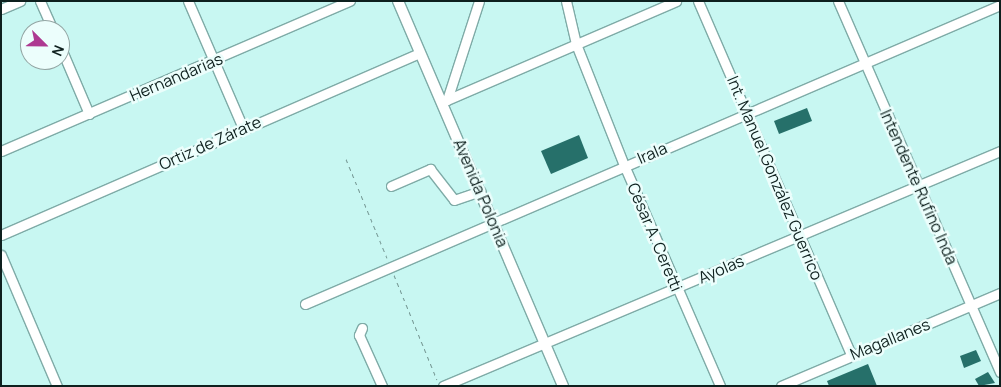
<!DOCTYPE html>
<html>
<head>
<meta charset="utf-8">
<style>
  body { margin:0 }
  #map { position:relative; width:1001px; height:387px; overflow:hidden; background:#c8f7f2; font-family:Manrope,sans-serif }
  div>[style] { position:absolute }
  .building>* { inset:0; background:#26706a }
  .path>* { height:1px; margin-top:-0.5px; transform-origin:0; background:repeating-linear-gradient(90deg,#779a96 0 4px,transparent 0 8px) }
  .roads { filter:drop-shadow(1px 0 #7faba7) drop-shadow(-1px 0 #7faba7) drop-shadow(0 1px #7faba7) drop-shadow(0 -1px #7faba7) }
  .minor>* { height:9px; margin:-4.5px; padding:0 4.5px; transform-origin:4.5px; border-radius:4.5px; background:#fff }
  .major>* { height:10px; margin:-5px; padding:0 5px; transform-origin:5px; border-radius:5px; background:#fff }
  span { translate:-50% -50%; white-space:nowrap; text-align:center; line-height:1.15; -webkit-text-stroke:5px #ecfefc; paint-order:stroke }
  .street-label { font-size:16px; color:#0e201e }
  .frame { position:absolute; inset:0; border:2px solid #0e201e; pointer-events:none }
  .north { position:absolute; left:20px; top:20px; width:50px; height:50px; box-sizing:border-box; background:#ecfefc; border:1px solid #93a5a3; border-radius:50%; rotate:113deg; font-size:14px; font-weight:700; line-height:20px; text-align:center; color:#0e201e }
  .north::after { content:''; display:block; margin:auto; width:18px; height:22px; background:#ad3991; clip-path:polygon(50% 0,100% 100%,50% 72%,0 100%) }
</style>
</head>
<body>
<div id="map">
  <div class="building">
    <div style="clip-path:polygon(807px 108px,812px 121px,779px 134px,774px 121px)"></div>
    <div style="clip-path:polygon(579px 135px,588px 158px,551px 174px,541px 151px)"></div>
    <div style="clip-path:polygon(976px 350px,981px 361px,964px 368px,960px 356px)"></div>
    <div style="clip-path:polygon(868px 364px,877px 386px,829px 386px,827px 381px)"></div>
    <div style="clip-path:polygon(988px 372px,995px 383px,979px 386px,975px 379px)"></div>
  </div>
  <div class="path">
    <div style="left:346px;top:159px;width:107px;rotate:67.5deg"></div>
    <div style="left:394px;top:275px;width:113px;rotate:67.7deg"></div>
  </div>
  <div class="roads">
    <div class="minor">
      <div style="left:40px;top:1px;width:32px;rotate:66deg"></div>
      <div style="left:188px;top:1px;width:138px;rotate:66.6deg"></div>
      <div style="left:566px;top:1px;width:44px;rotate:76.9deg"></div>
      <div style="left:576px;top:44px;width:130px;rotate:68.4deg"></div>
      <div style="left:624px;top:165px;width:241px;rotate:66.5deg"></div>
      <div style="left:698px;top:1px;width:386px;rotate:66.6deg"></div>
      <div style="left:838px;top:1px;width:405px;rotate:66.4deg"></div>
      <div style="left:1px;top:9px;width:21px;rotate:-23deg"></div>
      <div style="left:60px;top:46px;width:74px;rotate:66.9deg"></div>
      <div style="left:447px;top:100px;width:104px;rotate:-72.1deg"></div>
      <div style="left:442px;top:102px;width:255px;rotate:-23.3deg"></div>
      <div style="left:1px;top:151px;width:380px;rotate:-23.3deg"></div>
      <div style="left:391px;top:186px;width:43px;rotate:-23.6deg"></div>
      <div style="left:430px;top:169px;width:39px;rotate:52deg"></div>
      <div style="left:454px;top:200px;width:28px;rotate:-19deg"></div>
      <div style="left:1px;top:235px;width:456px;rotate:-23.5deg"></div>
      <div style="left:1px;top:255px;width:142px;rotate:66.9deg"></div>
      <div style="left:305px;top:304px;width:757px;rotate:-23.28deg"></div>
      <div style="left:362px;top:328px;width:8px;rotate:113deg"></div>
      <div style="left:359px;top:335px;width:56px;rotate:65.7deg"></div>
      <div style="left:443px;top:386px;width:605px;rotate:-22.88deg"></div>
      <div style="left:781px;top:386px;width:238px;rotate:-23deg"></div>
    </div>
    <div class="major">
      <div style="left:398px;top:1px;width:419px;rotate:66.8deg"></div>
    </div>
  </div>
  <div class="street-label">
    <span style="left:176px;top:77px;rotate:-23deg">Hernandarias</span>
    <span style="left:210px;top:143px;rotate:-24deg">Ortiz de Zárate</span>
    <span style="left:652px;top:153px;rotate:-23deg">Irala</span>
    <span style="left:775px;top:178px;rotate:67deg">Int. Manuel González Guerrico</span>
    <span style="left:919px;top:187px;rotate:66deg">Intendente Rufino Inda</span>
    <span style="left:481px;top:193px;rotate:67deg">Avenida Polonia</span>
    <span style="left:655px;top:237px;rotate:67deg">César A. Ceretti</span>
    <span style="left:721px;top:269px;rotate:-23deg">Ayolas</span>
    <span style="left:890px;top:339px;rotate:-22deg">Magallanes</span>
  </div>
  <div class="frame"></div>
  <div class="north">N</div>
</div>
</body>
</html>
